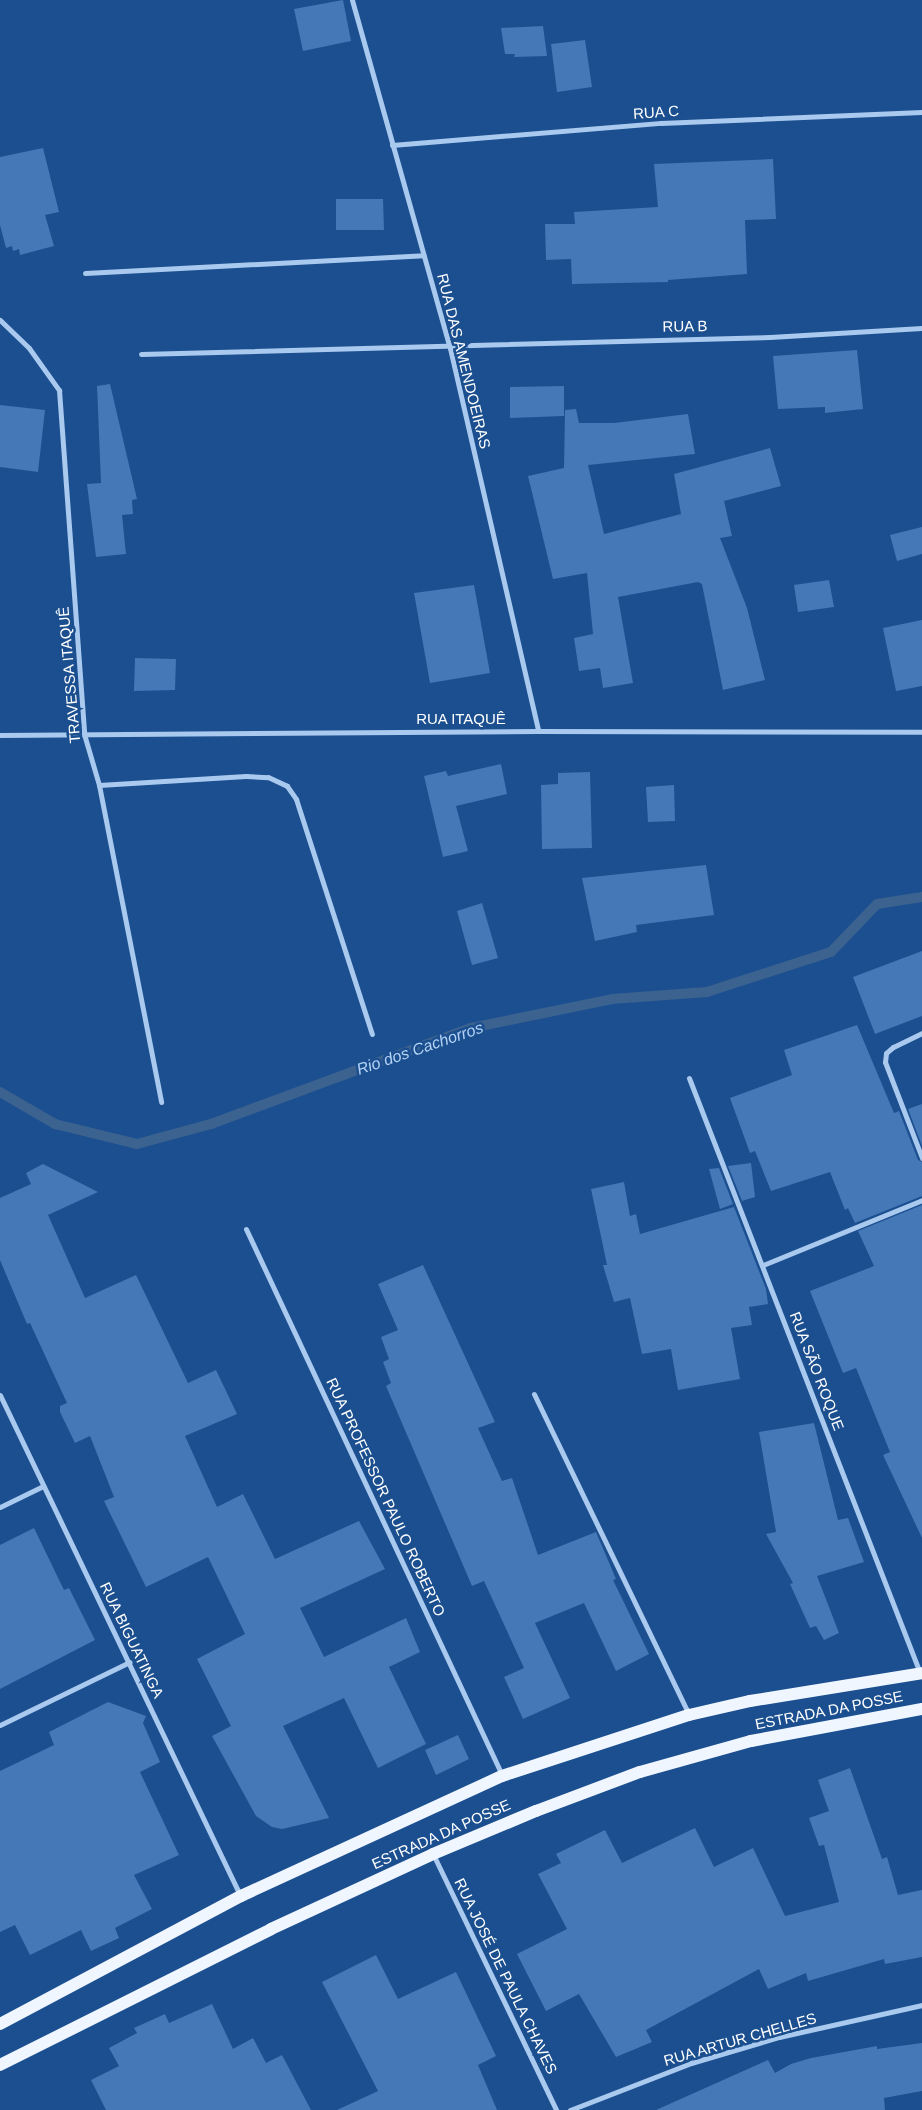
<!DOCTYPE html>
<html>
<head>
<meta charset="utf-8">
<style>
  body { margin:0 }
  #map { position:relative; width:922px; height:2110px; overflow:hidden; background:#1b4f8f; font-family:Helvetica,sans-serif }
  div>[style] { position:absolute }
  .stream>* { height:10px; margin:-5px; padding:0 5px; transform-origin:5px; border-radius:5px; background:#3c6290 }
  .building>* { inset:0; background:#4478b7 }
  .street>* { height:5px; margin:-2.5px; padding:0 2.5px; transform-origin:2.5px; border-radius:2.5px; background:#a9c9ee }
  .primary>* { height:12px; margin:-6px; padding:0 6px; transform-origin:6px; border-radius:6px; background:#f0f6ff }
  span { translate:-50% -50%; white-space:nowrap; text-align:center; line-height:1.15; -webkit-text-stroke:5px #1b4f8f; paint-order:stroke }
  .street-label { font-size:15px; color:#fff }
  .water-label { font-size:16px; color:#b5d3f5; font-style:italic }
</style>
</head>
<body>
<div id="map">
  <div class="stream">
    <div style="left:0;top:1092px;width:64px;rotate:30.2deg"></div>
    <div style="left:55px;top:1124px;width:84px;rotate:13.7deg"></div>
    <div style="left:137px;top:1144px;width:77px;rotate:-15.1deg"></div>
    <div style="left:211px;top:1124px;width:277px;rotate:-20.3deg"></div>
    <div style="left:471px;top:1028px;width:144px;rotate:-11.6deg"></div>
    <div style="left:612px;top:999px;width:95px;rotate:-4.2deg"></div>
    <div style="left:707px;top:992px;width:130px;rotate:-17.9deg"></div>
    <div style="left:831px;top:952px;width:66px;rotate:-46.2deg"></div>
    <div style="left:877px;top:904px;width:46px;rotate:-8.8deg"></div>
  </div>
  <div class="building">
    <div style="clip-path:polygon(343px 0,351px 41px,303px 51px,294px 9px)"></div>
    <div style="clip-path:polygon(543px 26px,547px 56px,514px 57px,515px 54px,505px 54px,501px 28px)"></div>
    <div style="clip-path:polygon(585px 40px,592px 87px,557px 92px,551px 44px)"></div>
    <div style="clip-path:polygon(43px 148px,59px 212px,45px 215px,54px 246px,20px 255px,19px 249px,13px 251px,12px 246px,6px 248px,0 225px,0 157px)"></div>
    <div style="clip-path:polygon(773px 159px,776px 219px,745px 220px,747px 274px,668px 280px,668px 282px,572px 284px,571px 259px,546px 260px,545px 224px,575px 224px,574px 212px,658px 207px,654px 164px)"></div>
    <div style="clip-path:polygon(336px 199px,383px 199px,384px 230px,336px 230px)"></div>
    <div style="clip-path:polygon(857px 350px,863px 409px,825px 413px,825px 407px,778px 409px,773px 356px)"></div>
    <div style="clip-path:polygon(110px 384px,137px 499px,132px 500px,133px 514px,122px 515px,126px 554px,96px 557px,87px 484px,101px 483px,97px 386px)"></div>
    <div style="clip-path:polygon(564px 386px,564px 416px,510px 418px,510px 387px)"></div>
    <div style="clip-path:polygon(0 405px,45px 410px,38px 472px,0 467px)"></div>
    <div style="clip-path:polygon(576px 409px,579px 423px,614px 423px,688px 414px,695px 454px,588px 465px,604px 534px,681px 514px,674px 474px,770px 448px,781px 486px,724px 501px,732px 536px,720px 538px,747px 608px,765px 680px,723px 690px,702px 584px,698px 582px,618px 597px,633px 683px,603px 688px,600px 668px,579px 671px,574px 638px,593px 634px,587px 573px,553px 579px,528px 476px,564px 468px,565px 410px)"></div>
    <div style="clip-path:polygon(922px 527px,922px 554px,897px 561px,890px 535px)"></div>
    <div style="clip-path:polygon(829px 580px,834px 607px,798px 612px,794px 585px)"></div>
    <div style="clip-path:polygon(474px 585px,490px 673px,430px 683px,414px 593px)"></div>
    <div style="clip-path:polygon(922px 620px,922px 686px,896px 691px,883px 628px)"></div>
    <div style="clip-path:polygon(135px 658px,176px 659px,175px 690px,134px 691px)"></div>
    <div style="clip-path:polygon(501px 764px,507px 794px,456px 806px,468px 851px,443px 857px,424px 776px,446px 771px,448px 776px)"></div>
    <div style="clip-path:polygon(590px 772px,592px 848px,542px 849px,541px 785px,558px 784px,558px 773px)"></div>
    <div style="clip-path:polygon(674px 785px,675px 821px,648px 822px,646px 787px)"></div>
    <div style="clip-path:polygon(706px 865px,714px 915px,636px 925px,637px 932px,595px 941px,582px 878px)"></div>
    <div style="clip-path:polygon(482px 903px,498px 958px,472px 965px,457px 911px)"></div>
    <div style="clip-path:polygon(922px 951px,922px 1016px,875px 1034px,853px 977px)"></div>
    <div style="clip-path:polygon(857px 1025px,894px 1113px,899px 1111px,918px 1160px,922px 1162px,922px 1196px,855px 1223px,848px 1208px,845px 1210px,830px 1172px,771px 1191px,755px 1151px,750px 1153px,730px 1098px,792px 1075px,784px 1050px)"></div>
    <div style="clip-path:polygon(922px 1104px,922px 1146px,908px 1109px)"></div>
    <div style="clip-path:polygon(751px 1163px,755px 1197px,742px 1201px,728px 1166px)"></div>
    <div style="clip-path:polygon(43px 1164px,98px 1192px,48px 1215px,85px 1298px,136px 1275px,188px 1383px,216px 1370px,237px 1414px,185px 1436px,217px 1507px,243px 1494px,275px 1559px,359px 1521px,385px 1569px,300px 1608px,324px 1657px,406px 1618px,420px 1652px,389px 1667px,426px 1744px,378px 1768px,344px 1698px,283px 1726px,329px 1818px,282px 1829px,272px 1827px,256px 1816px,212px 1736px,231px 1726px,197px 1659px,245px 1634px,208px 1557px,146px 1587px,104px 1501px,114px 1497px,90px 1436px,75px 1443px,60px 1412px,60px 1406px,67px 1403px,30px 1323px,27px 1324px,0 1260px,0 1198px,31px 1184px,26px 1173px)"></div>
    <div style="clip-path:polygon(719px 1168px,733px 1204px,720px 1209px,709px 1169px)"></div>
    <div style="clip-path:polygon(624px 1182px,630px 1216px,636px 1214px,640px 1234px,734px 1207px,766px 1289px,768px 1304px,749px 1307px,752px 1325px,731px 1328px,740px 1379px,678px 1390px,671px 1349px,642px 1354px,630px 1298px,614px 1302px,603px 1265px,607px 1265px,591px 1189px)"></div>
    <div style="clip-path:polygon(922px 1205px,922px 1538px,883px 1455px,890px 1452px,856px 1368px,843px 1373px,810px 1291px,874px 1266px,858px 1231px)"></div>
    <div style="clip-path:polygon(423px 1265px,495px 1422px,478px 1428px,502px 1481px,512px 1478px,538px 1555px,596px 1532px,616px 1579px,613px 1580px,649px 1654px,616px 1671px,584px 1603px,535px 1623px,570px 1698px,523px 1719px,504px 1677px,524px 1668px,484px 1581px,472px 1586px,386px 1386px,391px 1383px,383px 1362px,389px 1359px,381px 1337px,398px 1330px,378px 1284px)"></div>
    <div style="clip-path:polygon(814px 1423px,838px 1520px,848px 1518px,864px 1562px,817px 1576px,839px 1633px,824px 1640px,816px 1626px,810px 1628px,790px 1584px,793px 1583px,766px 1534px,776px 1532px,759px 1432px)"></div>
    <div style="clip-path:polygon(34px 1528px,64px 1590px,69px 1588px,95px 1640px,0 1689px,0 1545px)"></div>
    <div style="clip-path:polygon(108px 1702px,146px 1716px,143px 1723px,160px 1762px,140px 1772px,179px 1855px,134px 1875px,152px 1909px,115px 1928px,119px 1938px,91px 1951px,81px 1930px,30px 1955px,15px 1925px,0 1932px,0 1771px,54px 1745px,49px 1732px)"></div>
    <div style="clip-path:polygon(458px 1735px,469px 1759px,436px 1775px,425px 1750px)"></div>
    <div style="clip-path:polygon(850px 1768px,882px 1859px,887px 1857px,898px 1895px,922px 1890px,922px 1957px,885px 1964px,884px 1959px,808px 1981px,806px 1973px,768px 1989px,759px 1969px,646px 2030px,652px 2042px,616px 2057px,579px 1994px,546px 2011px,517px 1954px,567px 1929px,538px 1874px,561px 1863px,556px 1854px,605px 1830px,622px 1863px,695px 1828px,714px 1867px,753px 1848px,785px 1916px,839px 1902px,824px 1845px,819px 1846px,809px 1818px,829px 1811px,818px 1780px)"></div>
    <div style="clip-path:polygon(376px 1955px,398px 1999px,456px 1972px,496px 2056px,478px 2065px,497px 2110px,337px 2110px,378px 2091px,322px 1982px)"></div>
    <div style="clip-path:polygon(212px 2004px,233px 2049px,253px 2038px,266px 2063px,282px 2055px,311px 2110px,106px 2110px,91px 2080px,119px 2066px,109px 2048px,137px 2033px,134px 2028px,165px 2014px,169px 2023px)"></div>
    <div style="clip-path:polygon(922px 2043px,922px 2091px,884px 2098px,885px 2110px,656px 2110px,768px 2060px,775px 2073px,791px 2064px,811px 2058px,877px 2046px,877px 2049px)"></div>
  </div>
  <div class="street">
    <div style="left:352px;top:0;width:357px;rotate:74.3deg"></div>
    <div style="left:449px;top:344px;width:397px;rotate:77deg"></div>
    <div style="left:392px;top:145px;width:270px;rotate:-4.7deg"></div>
    <div style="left:661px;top:123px;width:261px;rotate:-2.4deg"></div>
    <div style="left:85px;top:273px;width:339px;rotate:-3deg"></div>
    <div style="left:0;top:320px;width:40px;rotate:44deg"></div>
    <div style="left:29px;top:348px;width:52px;rotate:54.5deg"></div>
    <div style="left:59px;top:390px;width:345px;rotate:85.8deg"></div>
    <div style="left:84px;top:734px;width:53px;rotate:73.6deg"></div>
    <div style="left:99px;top:785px;width:323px;rotate:78.9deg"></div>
    <div style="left:141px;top:354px;width:629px;rotate:-1.55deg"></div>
    <div style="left:770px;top:337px;width:152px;rotate:-3.4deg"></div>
    <div style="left:0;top:735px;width:538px;rotate:-0.43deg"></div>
    <div style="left:538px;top:731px;width:384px;rotate:0.1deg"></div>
    <div style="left:99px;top:785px;width:147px;rotate:-3.5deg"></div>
    <div style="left:246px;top:776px;width:22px;rotate:3deg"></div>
    <div style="left:268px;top:777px;width:21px;rotate:25deg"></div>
    <div style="left:287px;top:786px;width:16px;rotate:55deg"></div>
    <div style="left:296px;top:799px;width:247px;rotate:72.1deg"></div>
    <div style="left:922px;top:1033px;width:32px;rotate:154deg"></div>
    <div style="left:893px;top:1047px;width:9px;rotate:139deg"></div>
    <div style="left:886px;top:1053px;width:9px;rotate:96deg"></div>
    <div style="left:885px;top:1062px;width:103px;rotate:68.9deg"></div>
    <div style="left:689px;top:1078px;width:638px;rotate:68.78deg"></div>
    <div style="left:246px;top:1229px;width:603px;rotate:64.88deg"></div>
    <div style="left:763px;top:1265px;width:172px;rotate:-22.2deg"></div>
    <div style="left:534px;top:1394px;width:356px;rotate:64.2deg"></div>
    <div style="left:0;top:1395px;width:555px;rotate:64.36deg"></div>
    <div style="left:0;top:1507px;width:48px;rotate:-26deg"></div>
    <div style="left:0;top:1725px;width:144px;rotate:-25.9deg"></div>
    <div style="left:433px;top:1854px;width:284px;rotate:64.3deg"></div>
    <div style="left:570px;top:2110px;width:130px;rotate:-21.2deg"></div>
    <div style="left:691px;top:2063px;width:92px;rotate:-16.5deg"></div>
    <div style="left:779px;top:2037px;width:147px;rotate:-12.6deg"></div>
  </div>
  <div class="primary">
    <div style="left:0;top:2024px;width:273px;rotate:-28deg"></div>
    <div style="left:241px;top:1896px;width:287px;rotate:-24.7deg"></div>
    <div style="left:502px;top:1776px;width:197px;rotate:-18.1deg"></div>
    <div style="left:689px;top:1715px;width:63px;rotate:-12.9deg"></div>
    <div style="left:750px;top:1701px;width:174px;rotate:-9.2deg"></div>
    <div style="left:0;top:2065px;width:303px;rotate:-26.6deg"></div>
    <div style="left:271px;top:1929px;width:179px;rotate:-24.8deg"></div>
    <div style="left:433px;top:1854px;width:112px;rotate:-22.7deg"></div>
    <div style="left:536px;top:1811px;width:111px;rotate:-20.6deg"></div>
    <div style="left:640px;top:1772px;width:115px;rotate:-15.6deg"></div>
    <div style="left:751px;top:1741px;width:174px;rotate:-10.6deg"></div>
  </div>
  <div class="street-label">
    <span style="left:656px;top:112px;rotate:-4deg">RUA C</span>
    <span style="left:685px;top:326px;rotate:-1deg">RUA B</span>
    <span style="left:464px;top:361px;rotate:76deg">RUA DAS AMENDOEIRAS</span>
    <span style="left:69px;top:675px;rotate:-95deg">TRAVESSA ITAQUÊ</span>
    <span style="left:461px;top:719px">RUA ITAQUÊ</span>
    <span style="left:817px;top:1371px;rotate:69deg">RUA SÃO ROQUE</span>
    <span style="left:386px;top:1497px;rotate:65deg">RUA PROFESSOR PAULO ROBERTO</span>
    <span style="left:132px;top:1640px;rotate:64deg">RUA BIGUATINGA</span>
    <span style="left:829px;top:1710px;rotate:-11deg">ESTRADA DA POSSE</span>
    <span style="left:441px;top:1834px;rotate:-24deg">ESTRADA DA POSSE</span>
    <span style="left:506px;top:1976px;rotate:64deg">RUA JOSÉ DE PAULA CHAVES</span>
    <span style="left:740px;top:2039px;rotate:-16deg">RUA ARTUR CHELLES</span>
  </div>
  <div class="water-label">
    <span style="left:420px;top:1049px;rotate:-19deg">Rio dos Cachorros</span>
  </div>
</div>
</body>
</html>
